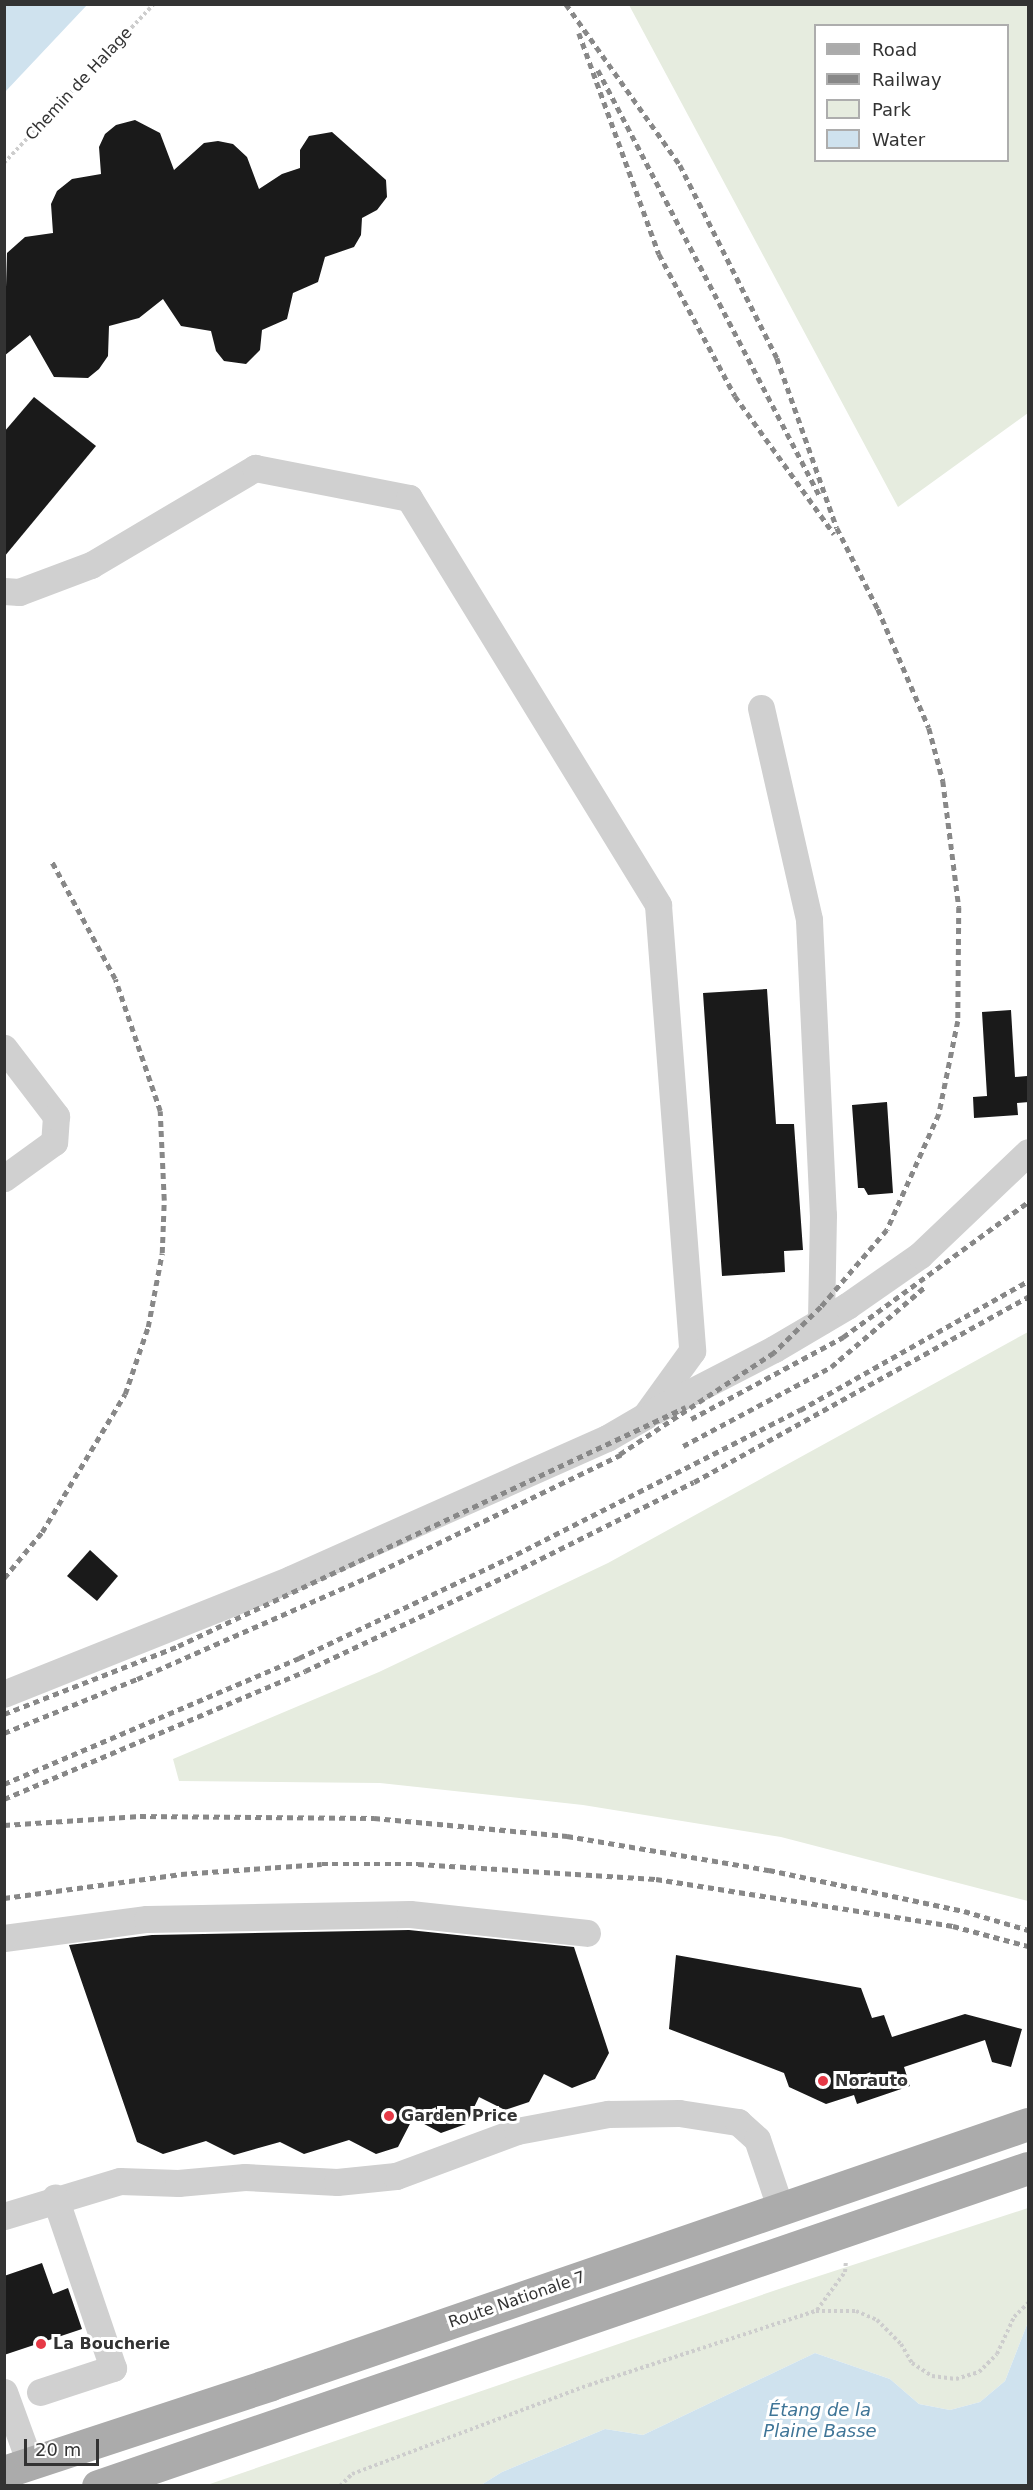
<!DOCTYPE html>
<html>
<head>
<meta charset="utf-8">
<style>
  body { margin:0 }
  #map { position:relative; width:1033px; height:2490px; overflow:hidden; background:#fff; font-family:"DejaVu Sans",sans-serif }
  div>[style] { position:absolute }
  .green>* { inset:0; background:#e6ecdf }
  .water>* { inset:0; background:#cfe2ee }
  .building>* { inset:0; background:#1a1a1a }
  .path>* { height:4px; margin-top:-2px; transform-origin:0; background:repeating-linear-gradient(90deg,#cdcdcd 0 3px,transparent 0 6px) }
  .minor>* { height:27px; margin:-13.5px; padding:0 13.5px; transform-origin:13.5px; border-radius:13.5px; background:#d0d0d0 }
  .major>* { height:33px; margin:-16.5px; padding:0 16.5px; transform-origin:16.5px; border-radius:16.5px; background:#ababab }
  .rail>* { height:4.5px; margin-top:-2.25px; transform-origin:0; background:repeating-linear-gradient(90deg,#888 0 6px,transparent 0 10.5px) }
  .dots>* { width:16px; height:16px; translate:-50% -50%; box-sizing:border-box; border:3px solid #fff; border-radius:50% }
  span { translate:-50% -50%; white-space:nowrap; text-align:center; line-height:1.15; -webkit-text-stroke:6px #fff; paint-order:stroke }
  .street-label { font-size:16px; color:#333 }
  .poi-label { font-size:16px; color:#333; font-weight:700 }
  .left { translate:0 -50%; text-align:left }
  .water-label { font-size:18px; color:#3f7597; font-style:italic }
  .frame { position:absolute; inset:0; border:6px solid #333; pointer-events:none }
  .legend { position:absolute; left:814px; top:24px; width:195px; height:138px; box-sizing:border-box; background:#fff; border:2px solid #adadad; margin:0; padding:8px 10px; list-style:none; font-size:18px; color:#333 }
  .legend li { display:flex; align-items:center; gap:12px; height:30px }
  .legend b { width:30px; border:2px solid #adadad }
  .scale { position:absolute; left:24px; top:2439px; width:75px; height:27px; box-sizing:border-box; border:3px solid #333; border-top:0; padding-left:8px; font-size:18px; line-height:21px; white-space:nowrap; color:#333; -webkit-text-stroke:4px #fff; paint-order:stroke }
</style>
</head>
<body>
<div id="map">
  <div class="green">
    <div style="clip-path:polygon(evenodd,629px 5px,1028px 5px,1028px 413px,898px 507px,629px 5px,816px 26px,1008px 26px,1008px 160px,816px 160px,816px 26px)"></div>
    <div style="clip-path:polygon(1028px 1332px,1028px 1901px,781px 1837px,583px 1805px,380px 1783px,179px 1781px,173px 1759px,379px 1672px,608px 1563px)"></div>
    <div style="clip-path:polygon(1028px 2208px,1028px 2322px,1005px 2381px,980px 2402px,950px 2410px,919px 2404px,890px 2379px,815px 2353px,643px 2435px,605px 2429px,502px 2472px,481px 2485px,204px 2486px,782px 2288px)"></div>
  </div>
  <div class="water">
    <div style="clip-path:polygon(5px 4px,87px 5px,5px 92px,4px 5px)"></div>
    <div style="clip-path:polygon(1028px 2322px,1028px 2485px,481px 2485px,502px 2472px,605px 2429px,643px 2435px,815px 2353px,890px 2379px,919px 2404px,950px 2410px,980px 2402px,1005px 2381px)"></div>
  </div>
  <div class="building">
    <div style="clip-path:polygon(135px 120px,160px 133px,174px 170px,204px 143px,218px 141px,233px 144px,247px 157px,259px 189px,282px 174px,300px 168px,300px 150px,309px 136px,332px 132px,386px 180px,387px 197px,377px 210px,362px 218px,361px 235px,354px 247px,325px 257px,318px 282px,293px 293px,287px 319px,262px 330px,260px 350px,246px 364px,224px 361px,216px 351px,211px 331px,181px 326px,163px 299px,139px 318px,109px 326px,108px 356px,99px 369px,88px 378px,54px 377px,30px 335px,4px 356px,7px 253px,25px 237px,53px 233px,51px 204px,57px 191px,72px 179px,101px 174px,99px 147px,105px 134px,116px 125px)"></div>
    <div style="clip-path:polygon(34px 397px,96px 446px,4px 557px,4px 432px)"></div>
    <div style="clip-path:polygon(767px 989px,776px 1124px,794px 1124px,803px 1250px,784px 1251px,785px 1272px,722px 1276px,703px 993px)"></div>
    <div style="clip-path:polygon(1011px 1010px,1015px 1077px,1027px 1076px,1029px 1102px,1017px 1103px,1018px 1115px,974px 1118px,973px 1097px,987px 1096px,982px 1012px)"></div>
    <div style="clip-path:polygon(887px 1102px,893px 1193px,868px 1195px,864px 1188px,858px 1188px,852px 1105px)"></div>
    <div style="clip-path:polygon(90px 1550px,118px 1576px,97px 1601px,67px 1576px)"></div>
    <div style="clip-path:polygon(409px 1930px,574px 1947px,609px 2053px,595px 2079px,572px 2088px,544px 2074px,529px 2102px,505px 2110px,479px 2097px,466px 2124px,441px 2133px,413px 2118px,398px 2147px,376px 2154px,349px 2140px,304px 2154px,280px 2142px,234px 2155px,206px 2141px,163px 2154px,137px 2142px,69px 1945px,152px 1935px)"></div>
    <div style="clip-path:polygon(676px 1955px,861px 1988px,872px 2018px,884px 2015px,892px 2037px,965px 2014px,1022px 2029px,1011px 2067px,992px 2062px,985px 2040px,904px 2067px,910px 2086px,857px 2104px,854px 2095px,826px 2104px,789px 2087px,784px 2073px,669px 2029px)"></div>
    <div style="clip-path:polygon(42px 2263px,53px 2294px,68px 2288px,82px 2329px,4px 2355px,4px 2276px)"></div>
  </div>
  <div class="path">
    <div style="left:4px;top:163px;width:219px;rotate:-46.7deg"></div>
    <div style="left:817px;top:2310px;width:47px;rotate:-53.6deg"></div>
    <div style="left:845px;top:2272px;width:11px;rotate:-85deg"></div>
    <div style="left:340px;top:2486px;width:17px;rotate:-45deg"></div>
    <div style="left:352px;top:2474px;width:253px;rotate:-20.6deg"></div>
    <div style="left:589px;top:2385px;width:239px;rotate:-18.1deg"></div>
    <div style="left:816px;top:2311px;width:40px"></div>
    <div style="left:856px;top:2311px;width:23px;rotate:23deg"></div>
    <div style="left:877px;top:2320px;width:34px;rotate:45deg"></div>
    <div style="left:901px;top:2344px;width:22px;rotate:60deg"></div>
    <div style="left:912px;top:2363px;width:24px;rotate:33deg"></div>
    <div style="left:932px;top:2376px;width:24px;rotate:7deg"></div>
    <div style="left:956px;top:2379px;width:24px;rotate:-17deg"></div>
    <div style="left:979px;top:2372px;width:25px;rotate:-45deg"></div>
    <div style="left:997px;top:2354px;width:41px;rotate:-65.3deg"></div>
    <div style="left:1014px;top:2317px;width:20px;rotate:-45deg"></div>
  </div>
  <div class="minor">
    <div style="left:4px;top:591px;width:15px;rotate:4deg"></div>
    <div style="left:19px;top:592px;width:77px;rotate:-20.6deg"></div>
    <div style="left:91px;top:565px;width:191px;rotate:-30.6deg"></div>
    <div style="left:255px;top:468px;width:157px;rotate:11deg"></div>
    <div style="left:409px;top:498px;width:477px;rotate:58.5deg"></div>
    <div style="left:658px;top:905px;width:447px;rotate:85.6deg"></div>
    <div style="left:692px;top:1351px;width:80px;rotate:125.9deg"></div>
    <div style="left:645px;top:1416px;width:44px;rotate:149.9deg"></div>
    <div style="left:607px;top:1438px;width:346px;rotate:156deg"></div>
    <div style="left:291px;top:1579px;width:309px;rotate:158.2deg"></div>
    <div style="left:761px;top:708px;width:217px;rotate:77.2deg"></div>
    <div style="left:809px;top:920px;width:295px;rotate:87.3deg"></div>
    <div style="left:823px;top:1215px;width:106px;rotate:91.1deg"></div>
    <div style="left:4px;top:1048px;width:86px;rotate:52.6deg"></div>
    <div style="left:56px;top:1116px;width:26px;rotate:94deg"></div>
    <div style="left:54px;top:1142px;width:62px;rotate:144.2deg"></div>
    <div style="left:654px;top:1411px;width:135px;rotate:-27.3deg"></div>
    <div style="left:774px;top:1349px;width:85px;rotate:-30.5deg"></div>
    <div style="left:847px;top:1306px;width:89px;rotate:-34.9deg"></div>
    <div style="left:920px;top:1255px;width:149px;rotate:-43.6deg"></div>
    <div style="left:4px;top:1938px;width:144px;rotate:-7.6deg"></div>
    <div style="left:147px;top:1919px;width:263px;rotate:-1.1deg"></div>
    <div style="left:410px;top:1914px;width:178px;rotate:6.1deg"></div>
    <div style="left:4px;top:2216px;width:121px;rotate:-16.8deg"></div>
    <div style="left:120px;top:2181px;width:58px;rotate:2deg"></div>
    <div style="left:178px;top:2183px;width:67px;rotate:-5.1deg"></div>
    <div style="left:245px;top:2177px;width:92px;rotate:3.1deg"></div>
    <div style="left:337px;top:2182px;width:59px;rotate:-5.8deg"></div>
    <div style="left:396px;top:2176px;width:129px;rotate:-20.4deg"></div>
    <div style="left:517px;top:2131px;width:93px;rotate:-10.6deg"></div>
    <div style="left:608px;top:2114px;width:71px;rotate:-0.8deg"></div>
    <div style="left:679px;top:2113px;width:60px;rotate:8.7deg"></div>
    <div style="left:738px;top:2122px;width:25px;rotate:42deg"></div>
    <div style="left:757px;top:2139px;width:75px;rotate:71.3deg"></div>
    <div style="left:4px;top:2392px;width:76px;rotate:69.9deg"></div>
    <div style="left:40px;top:2392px;width:77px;rotate:-18.2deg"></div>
    <div style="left:113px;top:2368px;width:180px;rotate:-108.8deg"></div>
  </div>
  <div class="major">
    <div style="left:4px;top:2472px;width:281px;rotate:-18.2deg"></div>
    <div style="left:271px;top:2384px;width:800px;rotate:-18.96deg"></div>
    <div style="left:98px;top:2486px;width:983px;rotate:-18.88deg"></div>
  </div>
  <div class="rail">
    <div style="left:566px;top:4px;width:197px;rotate:54.7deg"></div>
    <div style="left:680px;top:165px;width:216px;rotate:63.3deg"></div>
    <div style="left:777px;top:358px;width:180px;rotate:70.6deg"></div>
    <div style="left:837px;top:528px;width:91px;rotate:63.2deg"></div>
    <div style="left:878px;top:609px;width:129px;rotate:66.8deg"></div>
    <div style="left:929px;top:728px;width:55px;rotate:75.2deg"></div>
    <div style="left:943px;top:781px;width:127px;rotate:82.8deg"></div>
    <div style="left:959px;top:907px;width:114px;rotate:90.5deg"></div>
    <div style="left:958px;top:1021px;width:95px;rotate:101.5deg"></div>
    <div style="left:939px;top:1114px;width:127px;rotate:114.1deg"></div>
    <div style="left:887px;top:1230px;width:101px;rotate:130.6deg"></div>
    <div style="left:821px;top:1307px;width:66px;rotate:135.6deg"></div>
    <div style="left:774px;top:1353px;width:187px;rotate:146.6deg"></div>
    <div style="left:579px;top:33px;width:235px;rotate:70.1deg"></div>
    <div style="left:659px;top:254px;width:161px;rotate:61.8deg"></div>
    <div style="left:735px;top:396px;width:170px;rotate:54.3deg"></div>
    <div style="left:598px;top:70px;width:480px;rotate:62.5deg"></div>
    <div style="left:691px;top:1419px;width:173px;rotate:-28.3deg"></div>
    <div style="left:843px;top:1337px;width:229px;rotate:-36.1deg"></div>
    <div style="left:683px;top:1446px;width:168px;rotate:-28.1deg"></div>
    <div style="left:831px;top:1367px;width:125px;rotate:-40.5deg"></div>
    <div style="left:4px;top:1578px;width:60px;rotate:-50.4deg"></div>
    <div style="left:42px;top:1532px;width:161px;rotate:-59deg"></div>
    <div style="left:125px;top:1394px;width:71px;rotate:-71.1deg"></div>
    <div style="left:148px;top:1327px;width:75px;rotate:-79.3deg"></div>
    <div style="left:162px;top:1253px;width:53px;rotate:-87.8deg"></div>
    <div style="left:164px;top:1200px;width:89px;rotate:-92.6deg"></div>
    <div style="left:160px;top:1111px;width:139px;rotate:-108.8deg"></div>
    <div style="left:115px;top:979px;width:136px;rotate:-118.4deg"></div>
    <div style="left:4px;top:1714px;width:187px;rotate:-21.3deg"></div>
    <div style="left:178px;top:1646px;width:561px;rotate:-25.2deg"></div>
    <div style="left:4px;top:1733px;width:144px;rotate:-22.1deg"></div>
    <div style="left:137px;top:1679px;width:255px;rotate:-23.8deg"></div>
    <div style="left:370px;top:1576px;width:283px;rotate:-25.8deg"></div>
    <div style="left:4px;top:1784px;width:321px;rotate:-23.1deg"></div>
    <div style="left:299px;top:1658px;width:230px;rotate:-25.5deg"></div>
    <div style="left:507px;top:1559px;width:329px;rotate:-27deg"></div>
    <div style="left:800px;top:1410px;width:262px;rotate:-29.5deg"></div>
    <div style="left:4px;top:1799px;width:327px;rotate:-23deg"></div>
    <div style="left:305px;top:1671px;width:229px;rotate:-25.3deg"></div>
    <div style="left:512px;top:1573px;width:203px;rotate:-26.6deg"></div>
    <div style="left:694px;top:1482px;width:382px;rotate:-29deg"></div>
    <div style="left:4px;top:1825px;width:136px;rotate:-3.8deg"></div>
    <div style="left:140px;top:1816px;width:234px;rotate:0.5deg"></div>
    <div style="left:374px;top:1818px;width:194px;rotate:5.3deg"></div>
    <div style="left:567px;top:1836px;width:205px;rotate:9.6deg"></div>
    <div style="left:769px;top:1870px;width:199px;rotate:11.9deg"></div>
    <div style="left:964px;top:1911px;width:67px;rotate:16.5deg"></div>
    <div style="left:4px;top:1898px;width:179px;rotate:-7.7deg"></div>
    <div style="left:181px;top:1874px;width:141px;rotate:-4.1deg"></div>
    <div style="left:322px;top:1864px;width:96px"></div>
    <div style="left:418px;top:1864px;width:238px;rotate:3.6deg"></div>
    <div style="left:656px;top:1879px;width:301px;rotate:9deg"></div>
    <div style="left:953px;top:1926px;width:78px;rotate:14.9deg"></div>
  </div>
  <div class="dots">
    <div style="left:823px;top:2081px;background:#e63946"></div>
    <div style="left:389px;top:2116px;background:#e63946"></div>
    <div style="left:41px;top:2344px;background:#e63946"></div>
  </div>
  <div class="street-label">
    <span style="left:79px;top:84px;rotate:-47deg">Chemin de Halage</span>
    <span style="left:517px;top:2300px;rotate:-19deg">Route Nationale 7</span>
  </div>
  <div class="poi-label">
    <span class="left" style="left:835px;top:2081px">Norauto</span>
    <span class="left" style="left:401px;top:2116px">Garden Price</span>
    <span class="left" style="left:53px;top:2344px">La Boucherie</span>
  </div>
  <div class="water-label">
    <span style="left:820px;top:2421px">Étang de la<br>Plaine Basse</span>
  </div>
  <div class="frame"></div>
  <ul class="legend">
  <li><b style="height:8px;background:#ababab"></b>Road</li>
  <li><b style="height:8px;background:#888"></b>Railway</li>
  <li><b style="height:16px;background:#e6ecdf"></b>Park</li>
  <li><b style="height:16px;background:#cfe2ee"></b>Water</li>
  </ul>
  <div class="scale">20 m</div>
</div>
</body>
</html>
